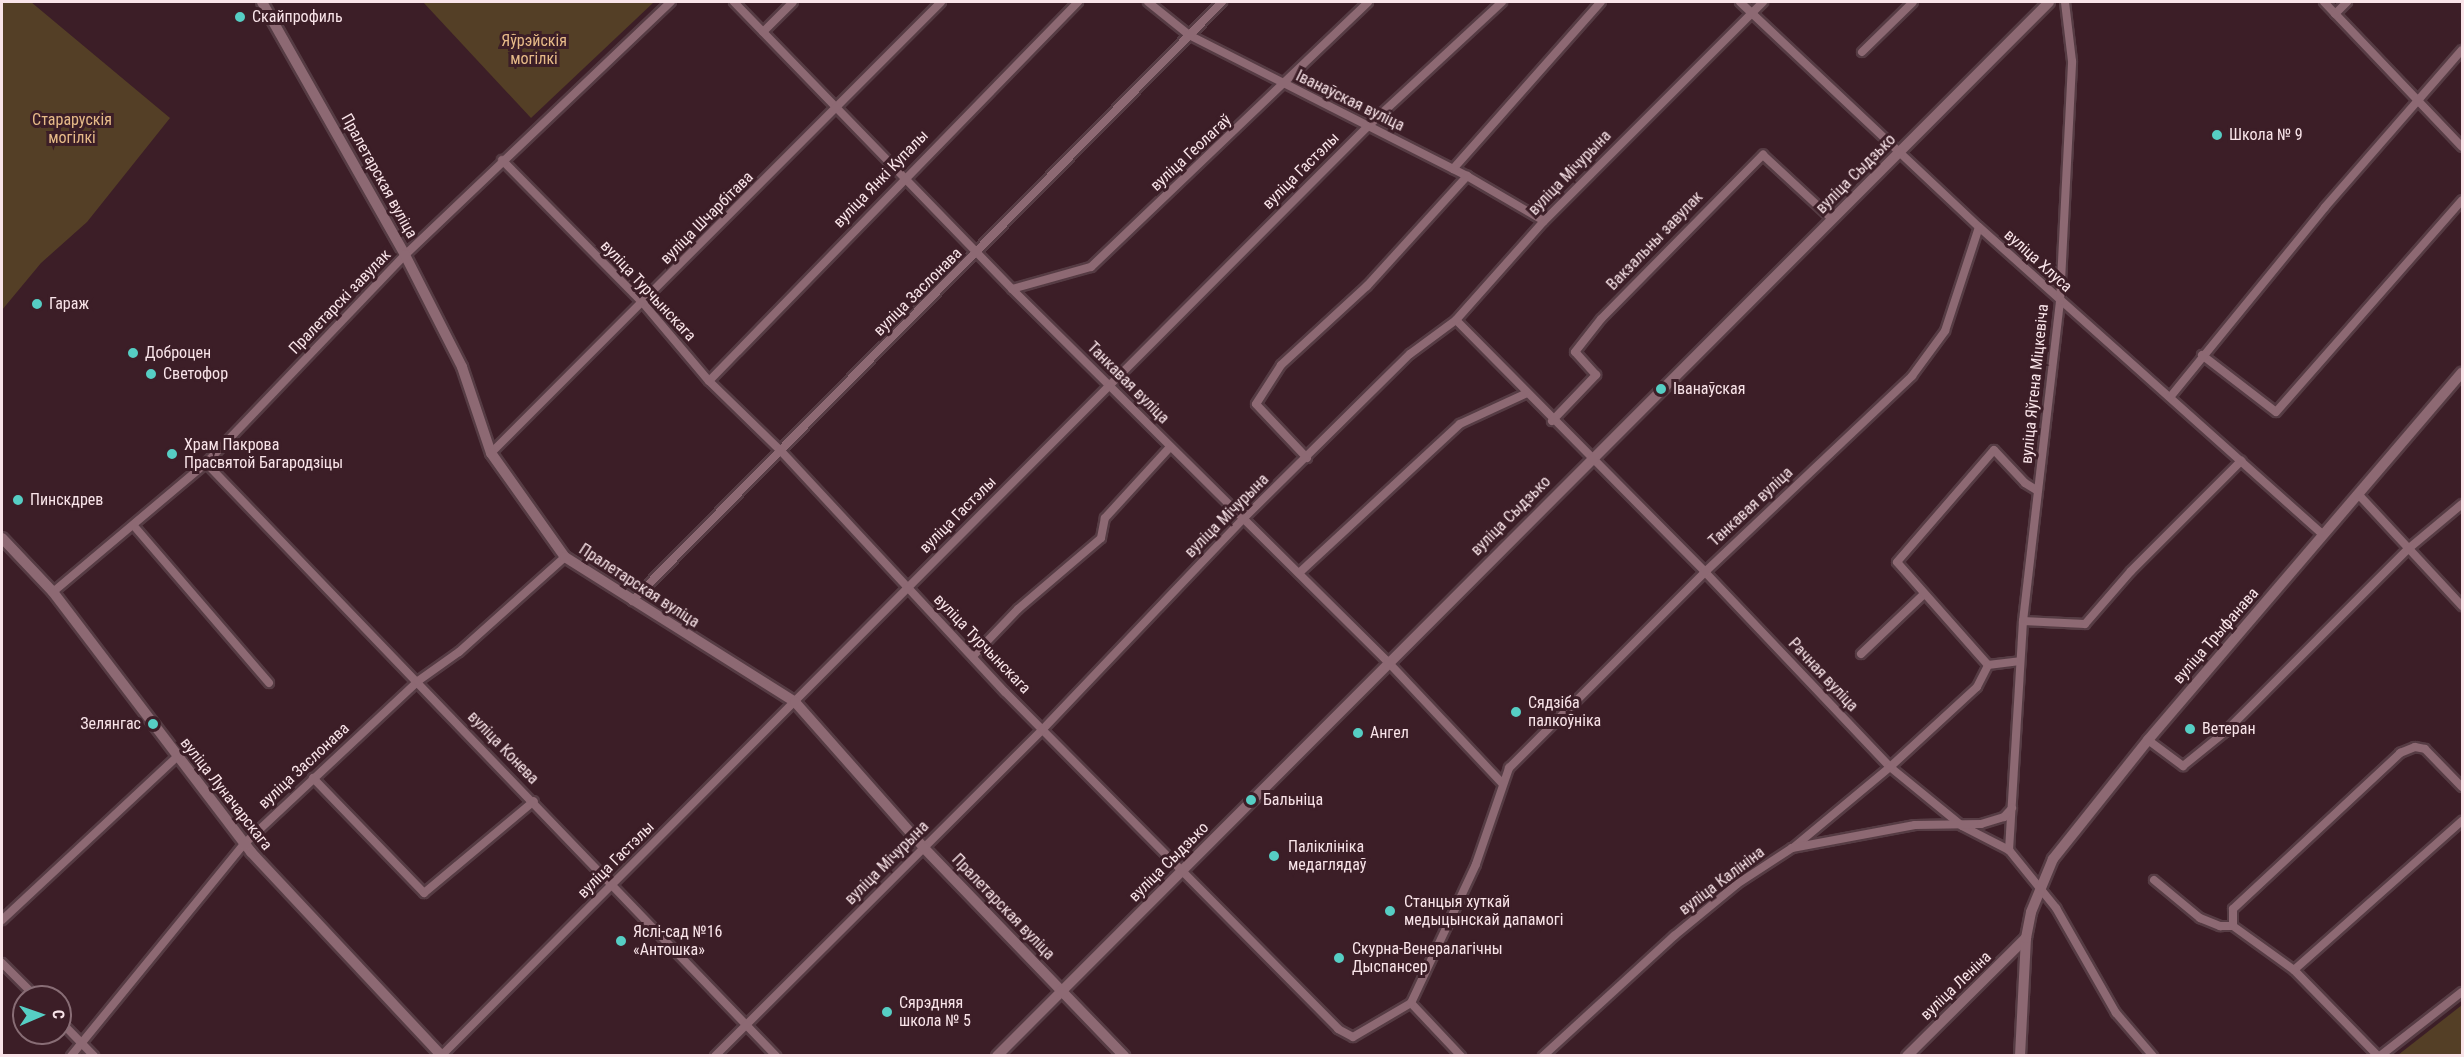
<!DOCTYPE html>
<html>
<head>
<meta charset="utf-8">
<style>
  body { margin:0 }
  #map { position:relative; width:2464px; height:1057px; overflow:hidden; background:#3c1e27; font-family:"Roboto Condensed",sans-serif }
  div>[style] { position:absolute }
  .green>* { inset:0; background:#543f26 }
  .roads { filter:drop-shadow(2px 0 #563c44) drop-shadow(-2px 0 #563c44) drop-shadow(0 2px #563c44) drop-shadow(0 -2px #563c44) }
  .minor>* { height:8px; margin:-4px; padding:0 4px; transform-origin:4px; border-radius:4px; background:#8d6973 }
  .tertiary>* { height:10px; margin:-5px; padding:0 5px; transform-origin:5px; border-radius:5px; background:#8d6973 }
  .dots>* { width:16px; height:16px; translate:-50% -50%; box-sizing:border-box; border:3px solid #3c1e27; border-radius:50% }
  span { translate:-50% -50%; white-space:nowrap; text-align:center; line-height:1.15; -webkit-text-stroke:6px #3c1e27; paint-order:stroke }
  .poi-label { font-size:16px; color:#f9e4e9 }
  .left { translate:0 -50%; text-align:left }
  .right { translate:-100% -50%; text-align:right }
  .park-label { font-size:16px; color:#e6ba88 }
  .street-label { font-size:16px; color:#f9e4e9 }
  .frame { position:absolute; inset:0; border:3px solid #f9e4e9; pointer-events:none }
  .north { position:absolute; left:12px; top:985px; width:60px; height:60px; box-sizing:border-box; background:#3c1e27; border:2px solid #886d75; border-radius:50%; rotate:88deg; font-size:16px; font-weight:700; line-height:24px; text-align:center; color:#f9e4e9 }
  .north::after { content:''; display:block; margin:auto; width:21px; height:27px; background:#56cec4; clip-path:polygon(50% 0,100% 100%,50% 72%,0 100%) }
</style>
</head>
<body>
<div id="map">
  <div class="green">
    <div style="clip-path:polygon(2px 2px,31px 2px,170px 118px,87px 222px,41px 263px,2px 310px)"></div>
    <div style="clip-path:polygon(423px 2px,654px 2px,531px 118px)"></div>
    <div style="clip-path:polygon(2462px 1005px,2462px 1055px,2398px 1055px)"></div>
  </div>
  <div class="roads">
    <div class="minor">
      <div style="left:734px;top:2px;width:400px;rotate:45.9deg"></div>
      <div style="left:1012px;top:289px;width:528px;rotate:44.77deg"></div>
      <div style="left:1387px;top:661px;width:168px;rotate:46.7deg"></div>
      <div style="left:1148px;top:2px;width:53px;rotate:38.8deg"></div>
      <div style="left:1189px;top:35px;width:312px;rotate:26.9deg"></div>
      <div style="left:1467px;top:176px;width:89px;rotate:30.3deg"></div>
      <div style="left:1740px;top:2px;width:328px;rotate:43.3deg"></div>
      <div style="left:1979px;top:227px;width:462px;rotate:41.8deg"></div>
      <div style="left:2324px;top:2px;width:200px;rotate:46.4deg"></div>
      <div style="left:2335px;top:14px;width:17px;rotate:-45deg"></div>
      <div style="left:763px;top:32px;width:42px;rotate:-45deg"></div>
      <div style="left:1862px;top:52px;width:71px;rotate:-44.4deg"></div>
      <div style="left:502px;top:160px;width:201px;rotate:45.4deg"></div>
      <div style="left:643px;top:303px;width:102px;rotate:49.8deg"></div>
      <div style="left:709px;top:381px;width:99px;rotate:44.2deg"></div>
      <div style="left:780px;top:450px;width:330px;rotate:47.1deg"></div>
      <div style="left:1005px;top:692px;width:474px;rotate:45.3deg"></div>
      <div style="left:1338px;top:1029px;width:17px;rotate:28deg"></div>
      <div style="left:1353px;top:1037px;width:67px;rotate:-30.4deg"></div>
      <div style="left:1411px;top:1003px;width:73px;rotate:46.7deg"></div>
      <div style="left:1453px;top:169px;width:223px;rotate:-48.5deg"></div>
      <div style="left:1012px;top:289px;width:82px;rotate:-15.6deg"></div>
      <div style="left:1091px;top:267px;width:383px;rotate:-43.7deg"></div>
      <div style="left:1456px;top:320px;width:354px;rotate:45.3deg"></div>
      <div style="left:1705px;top:572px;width:269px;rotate:46.5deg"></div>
      <div style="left:1890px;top:767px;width:93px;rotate:39.3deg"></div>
      <div style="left:1962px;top:826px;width:53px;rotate:27.1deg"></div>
      <div style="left:2009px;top:850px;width:75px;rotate:51deg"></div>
      <div style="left:2056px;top:908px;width:121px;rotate:60.3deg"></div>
      <div style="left:2116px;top:1013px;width:57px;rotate:49.3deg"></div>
      <div style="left:2202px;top:355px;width:93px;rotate:37.6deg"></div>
      <div style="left:2276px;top:412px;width:282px;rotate:-48.7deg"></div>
      <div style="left:709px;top:381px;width:529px;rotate:-45.77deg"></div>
      <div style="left:2171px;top:396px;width:244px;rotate:-50.8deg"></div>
      <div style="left:2325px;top:207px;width:208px;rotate:-48.9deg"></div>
      <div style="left:1552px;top:421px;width:64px;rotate:-46.3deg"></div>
      <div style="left:1596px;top:375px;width:31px;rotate:-132deg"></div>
      <div style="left:1575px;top:352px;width:42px;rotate:-51.8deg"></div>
      <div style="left:1601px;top:319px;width:231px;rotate:-45.4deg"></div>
      <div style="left:1763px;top:155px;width:94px;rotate:42.8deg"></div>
      <div style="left:491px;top:453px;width:637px;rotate:-45.06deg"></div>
      <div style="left:1307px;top:458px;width:74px;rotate:-133.4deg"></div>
      <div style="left:1256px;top:404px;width:46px;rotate:-57.3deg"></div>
      <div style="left:1281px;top:365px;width:117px;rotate:-42.6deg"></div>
      <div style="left:1367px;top:286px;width:149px;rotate:-47.7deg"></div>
      <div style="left:206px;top:463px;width:823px;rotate:46.13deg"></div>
      <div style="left:2358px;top:494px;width:153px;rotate:47.1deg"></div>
      <div style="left:134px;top:526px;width:207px;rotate:49.3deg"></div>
      <div style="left:1299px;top:573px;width:219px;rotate:-42.8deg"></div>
      <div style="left:1460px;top:424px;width:72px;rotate:-24.8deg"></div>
      <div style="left:53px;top:592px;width:200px;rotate:-40.1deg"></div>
      <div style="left:206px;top:463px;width:288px;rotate:-46.3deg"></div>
      <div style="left:405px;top:255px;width:367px;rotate:-43.6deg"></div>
      <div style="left:632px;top:601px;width:841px;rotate:-45.43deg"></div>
      <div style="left:2023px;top:621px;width:62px;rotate:2.8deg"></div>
      <div style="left:2085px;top:624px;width:70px;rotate:-49deg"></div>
      <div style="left:2131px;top:571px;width:156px;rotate:-45deg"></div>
      <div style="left:1861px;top:654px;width:87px;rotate:-43.6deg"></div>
      <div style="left:973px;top:656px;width:65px;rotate:-46.2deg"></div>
      <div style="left:1018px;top:609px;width:109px;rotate:-40.5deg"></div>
      <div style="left:1101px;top:538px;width:20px;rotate:-79deg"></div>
      <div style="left:1105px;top:518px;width:96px;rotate:-47.5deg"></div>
      <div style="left:1988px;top:665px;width:137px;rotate:-131.5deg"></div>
      <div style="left:1897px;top:562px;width:148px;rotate:-49.1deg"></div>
      <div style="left:1994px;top:450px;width:45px;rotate:46.8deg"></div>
      <div style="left:2025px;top:483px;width:15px;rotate:32deg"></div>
      <div style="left:2148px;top:740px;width:44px;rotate:36.6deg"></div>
      <div style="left:2183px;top:766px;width:55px;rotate:-39.1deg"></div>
      <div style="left:2226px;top:731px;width:257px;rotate:-45deg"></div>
      <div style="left:2408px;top:549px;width:70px;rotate:-39.8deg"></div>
      <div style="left:313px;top:778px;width:160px;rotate:46deg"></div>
      <div style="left:424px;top:893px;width:143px;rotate:-39.9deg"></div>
      <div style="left:1794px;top:847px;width:125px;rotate:-39.8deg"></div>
      <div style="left:1890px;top:767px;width:118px;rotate:-42.6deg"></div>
      <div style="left:1977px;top:687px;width:25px;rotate:-63deg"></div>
      <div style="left:1988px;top:665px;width:32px;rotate:-7deg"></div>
      <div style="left:2009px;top:850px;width:229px;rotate:-86.5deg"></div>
      <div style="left:2023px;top:621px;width:322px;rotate:-83.4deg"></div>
      <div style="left:2060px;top:301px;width:240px;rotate:-87.1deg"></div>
      <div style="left:2072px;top:61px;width:59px;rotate:-96.8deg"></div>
      <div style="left:2154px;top:880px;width:60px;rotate:39.6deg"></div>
      <div style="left:2200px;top:918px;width:22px;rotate:22deg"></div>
      <div style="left:2220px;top:926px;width:13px"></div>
      <div style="left:2px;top:920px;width:241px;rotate:-43deg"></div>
      <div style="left:2px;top:963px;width:48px;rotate:45deg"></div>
      <div style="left:2294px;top:970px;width:225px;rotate:-41.6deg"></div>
      <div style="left:1411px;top:1003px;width:153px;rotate:-64.9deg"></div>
      <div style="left:1476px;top:864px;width:102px;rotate:-71deg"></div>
      <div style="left:1509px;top:768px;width:277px;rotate:-45deg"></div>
      <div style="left:1705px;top:572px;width:285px;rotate:-43.4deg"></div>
      <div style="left:1912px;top:376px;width:56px;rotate:-53.7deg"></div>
      <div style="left:1945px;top:331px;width:109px;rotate:-71.9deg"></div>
      <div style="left:60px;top:1021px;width:49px;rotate:45.8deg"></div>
      <div style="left:71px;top:1056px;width:274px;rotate:-50.8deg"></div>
      <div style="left:244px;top:844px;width:238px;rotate:-43.1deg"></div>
      <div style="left:418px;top:681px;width:50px;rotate:-35.3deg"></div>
      <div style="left:459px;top:652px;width:142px;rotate:-41.9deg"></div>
      <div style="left:441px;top:1056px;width:1312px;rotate:-45.09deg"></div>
      <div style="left:1367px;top:127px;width:184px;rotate:-42.8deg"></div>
      <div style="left:715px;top:1056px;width:463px;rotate:-44.9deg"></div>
      <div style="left:1043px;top:729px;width:289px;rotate:-46.4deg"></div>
      <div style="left:1242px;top:520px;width:236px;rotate:-44.7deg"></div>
      <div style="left:1410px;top:354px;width:57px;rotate:-36.5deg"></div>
      <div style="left:1456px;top:320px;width:132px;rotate:-48.4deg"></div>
      <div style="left:1544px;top:221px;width:310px;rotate:-45deg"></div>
      <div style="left:1543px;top:1056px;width:178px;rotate:-42.5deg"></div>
      <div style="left:1674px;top:936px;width:82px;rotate:-39.5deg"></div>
      <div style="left:1737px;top:884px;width:66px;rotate:-33.2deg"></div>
      <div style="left:1792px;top:848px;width:125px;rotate:-10.6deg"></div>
      <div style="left:1915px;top:825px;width:66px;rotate:-0.9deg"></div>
      <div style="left:1981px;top:824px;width:24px;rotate:-17deg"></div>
      <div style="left:2004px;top:817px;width:12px;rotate:-48deg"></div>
      <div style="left:2378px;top:1056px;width:120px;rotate:-134.3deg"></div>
      <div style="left:2294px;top:970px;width:75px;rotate:-144.2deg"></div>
      <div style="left:2233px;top:926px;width:17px;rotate:-90deg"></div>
      <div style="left:2233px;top:909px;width:229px;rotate:-43deg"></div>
      <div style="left:2400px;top:753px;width:16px;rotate:-22deg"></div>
      <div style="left:2415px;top:747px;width:10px;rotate:11deg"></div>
      <div style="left:2425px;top:749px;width:53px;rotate:45.8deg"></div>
      <div style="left:2380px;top:1056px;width:104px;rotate:-38deg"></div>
    </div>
    <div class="tertiary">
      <div style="left:262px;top:2px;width:291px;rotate:60.5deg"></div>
      <div style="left:405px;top:255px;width:126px;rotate:63deg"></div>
      <div style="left:462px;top:367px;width:91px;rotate:71.4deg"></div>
      <div style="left:491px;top:453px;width:128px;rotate:54.6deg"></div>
      <div style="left:565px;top:557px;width:272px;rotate:32.2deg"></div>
      <div style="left:795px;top:702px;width:195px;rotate:48.5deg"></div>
      <div style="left:924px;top:848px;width:289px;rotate:46.1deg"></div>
      <div style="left:2px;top:538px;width:74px;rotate:46.6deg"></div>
      <div style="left:53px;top:592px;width:327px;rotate:52.7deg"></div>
      <div style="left:251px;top:852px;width:279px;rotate:46.9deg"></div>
      <div style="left:997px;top:1056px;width:1489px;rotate:-45.05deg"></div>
      <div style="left:1907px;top:1056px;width:168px;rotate:-44.8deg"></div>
      <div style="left:2020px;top:1056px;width:118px;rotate:-87.1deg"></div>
      <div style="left:2026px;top:938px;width:26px;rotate:-79deg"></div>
      <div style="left:2031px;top:912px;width:57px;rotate:-67.5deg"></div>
      <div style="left:2053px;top:859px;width:152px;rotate:-51.4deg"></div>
      <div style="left:2148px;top:740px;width:483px;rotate:-49.5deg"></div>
    </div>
  </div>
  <div class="dots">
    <div style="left:240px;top:17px;background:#56cec4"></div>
    <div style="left:2217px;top:135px;background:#56cec4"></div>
    <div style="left:37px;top:304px;background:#56cec4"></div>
    <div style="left:133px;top:353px;background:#56cec4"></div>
    <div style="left:151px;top:374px;background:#56cec4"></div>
    <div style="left:1661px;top:389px;background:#56cec4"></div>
    <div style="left:172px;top:454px;background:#56cec4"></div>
    <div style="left:18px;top:500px;background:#56cec4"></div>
    <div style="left:1516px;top:712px;background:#56cec4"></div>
    <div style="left:153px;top:724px;background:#56cec4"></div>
    <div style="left:2190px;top:729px;background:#56cec4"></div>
    <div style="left:1358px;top:733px;background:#56cec4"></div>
    <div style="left:1251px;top:800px;background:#56cec4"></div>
    <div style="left:1274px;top:856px;background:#56cec4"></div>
    <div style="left:1390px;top:911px;background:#56cec4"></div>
    <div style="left:621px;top:941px;background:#56cec4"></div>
    <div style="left:1339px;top:958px;background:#56cec4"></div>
    <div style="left:887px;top:1012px;background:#56cec4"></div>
  </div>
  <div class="poi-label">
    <span class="left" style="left:252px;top:17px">Скайпрофиль</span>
    <span class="left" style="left:2229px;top:135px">Школа № 9</span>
    <span class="left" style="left:49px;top:304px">Гараж</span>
    <span class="left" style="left:145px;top:353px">Доброцен</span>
    <span class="left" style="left:163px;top:374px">Светофор</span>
    <span class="left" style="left:1673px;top:389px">Іванаўская</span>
    <span class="left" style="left:184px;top:454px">Храм Пакрова<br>Прасвятой Багародзіцы</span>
    <span class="left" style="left:30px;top:500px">Пинскдрев</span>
    <span class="left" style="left:1528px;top:712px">Сядзіба<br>палкоўніка</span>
    <span class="right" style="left:141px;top:724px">Зелянгас</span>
    <span class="left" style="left:2202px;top:729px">Ветеран</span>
    <span class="left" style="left:1370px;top:733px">Ангел</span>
    <span class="left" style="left:1263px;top:800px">Бальніца</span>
    <span class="left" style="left:1288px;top:856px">Паліклініка<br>медаглядаў</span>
    <span class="left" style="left:1404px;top:911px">Станцыя хуткай<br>медыцынскай дапамогі</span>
    <span class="left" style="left:633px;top:941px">Яслі-сад №16<br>«Антошка»</span>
    <span class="left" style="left:1352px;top:958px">Скурна-Венералагічны<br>Дыспансер</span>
    <span class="left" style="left:899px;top:1012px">Сярэдняя<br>школа № 5</span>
  </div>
  <div class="park-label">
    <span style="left:534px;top:50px">Яўрэйскія<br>могілкі</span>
    <span style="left:72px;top:129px">Старарускія<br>могілкі</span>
  </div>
  <div class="street-label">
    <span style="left:1350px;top:101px;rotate:26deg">Іванаўская вуліца</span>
    <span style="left:1191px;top:153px;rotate:-43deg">вуліца Геолагаў</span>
    <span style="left:1301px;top:171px;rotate:-45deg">вуліца Гастэлы</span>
    <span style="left:1570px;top:173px;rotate:-46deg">вуліца Мічурына</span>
    <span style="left:1856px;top:174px;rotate:-45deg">вуліца Сыдзько</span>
    <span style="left:379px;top:176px;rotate:61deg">Пралетарская вуліца</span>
    <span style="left:881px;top:179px;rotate:-46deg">вуліца Янкі Купалы</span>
    <span style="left:707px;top:218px;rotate:-45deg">вуліца Шчарбітава</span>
    <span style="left:1655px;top:241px;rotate:-46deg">Вакзальны завулак</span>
    <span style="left:2038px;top:261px;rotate:42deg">вуліца Хлуса</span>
    <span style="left:648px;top:291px;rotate:47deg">вуліца Турчынскага</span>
    <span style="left:918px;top:292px;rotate:-45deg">вуліца Заслонава</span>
    <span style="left:340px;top:302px;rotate:-46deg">Пралетарскі завулак</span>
    <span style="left:1128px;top:383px;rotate:45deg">Танкавая вуліца</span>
    <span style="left:2035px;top:384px;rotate:-84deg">вуліца Яўгена Міцкевіча</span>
    <span style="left:1751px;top:507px;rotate:-43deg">Танкавая вуліца</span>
    <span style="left:958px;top:515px;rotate:-45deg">вуліца Гастэлы</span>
    <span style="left:1227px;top:516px;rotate:-45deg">вуліца Мічурына</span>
    <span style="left:1511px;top:516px;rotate:-45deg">вуліца Сыдзько</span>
    <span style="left:639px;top:586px;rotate:33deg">Пралетарская вуліца</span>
    <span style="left:2216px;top:636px;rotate:-49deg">вуліца Трыфанава</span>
    <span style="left:982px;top:644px;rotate:46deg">вуліца Турчынскага</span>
    <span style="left:1823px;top:675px;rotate:47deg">Рачная вуліца</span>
    <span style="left:503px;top:748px;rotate:46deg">вуліца Конева</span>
    <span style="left:304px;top:766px;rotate:-43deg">вуліца Заслонава</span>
    <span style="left:226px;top:794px;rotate:52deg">вуліца Луначарскага</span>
    <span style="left:616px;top:860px;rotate:-45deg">вуліца Гастэлы</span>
    <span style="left:1169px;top:862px;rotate:-45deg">вуліца Сыдзько</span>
    <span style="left:887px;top:863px;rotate:-45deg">вуліца Мічурына</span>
    <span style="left:1722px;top:881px;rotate:-37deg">вуліца Калініна</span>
    <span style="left:1003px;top:907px;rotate:46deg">Пралетарская вуліца</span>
    <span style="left:1956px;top:986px;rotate:-44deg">вуліца Леніна</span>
  </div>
  <div class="frame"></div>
  <div class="north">С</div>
</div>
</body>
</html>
